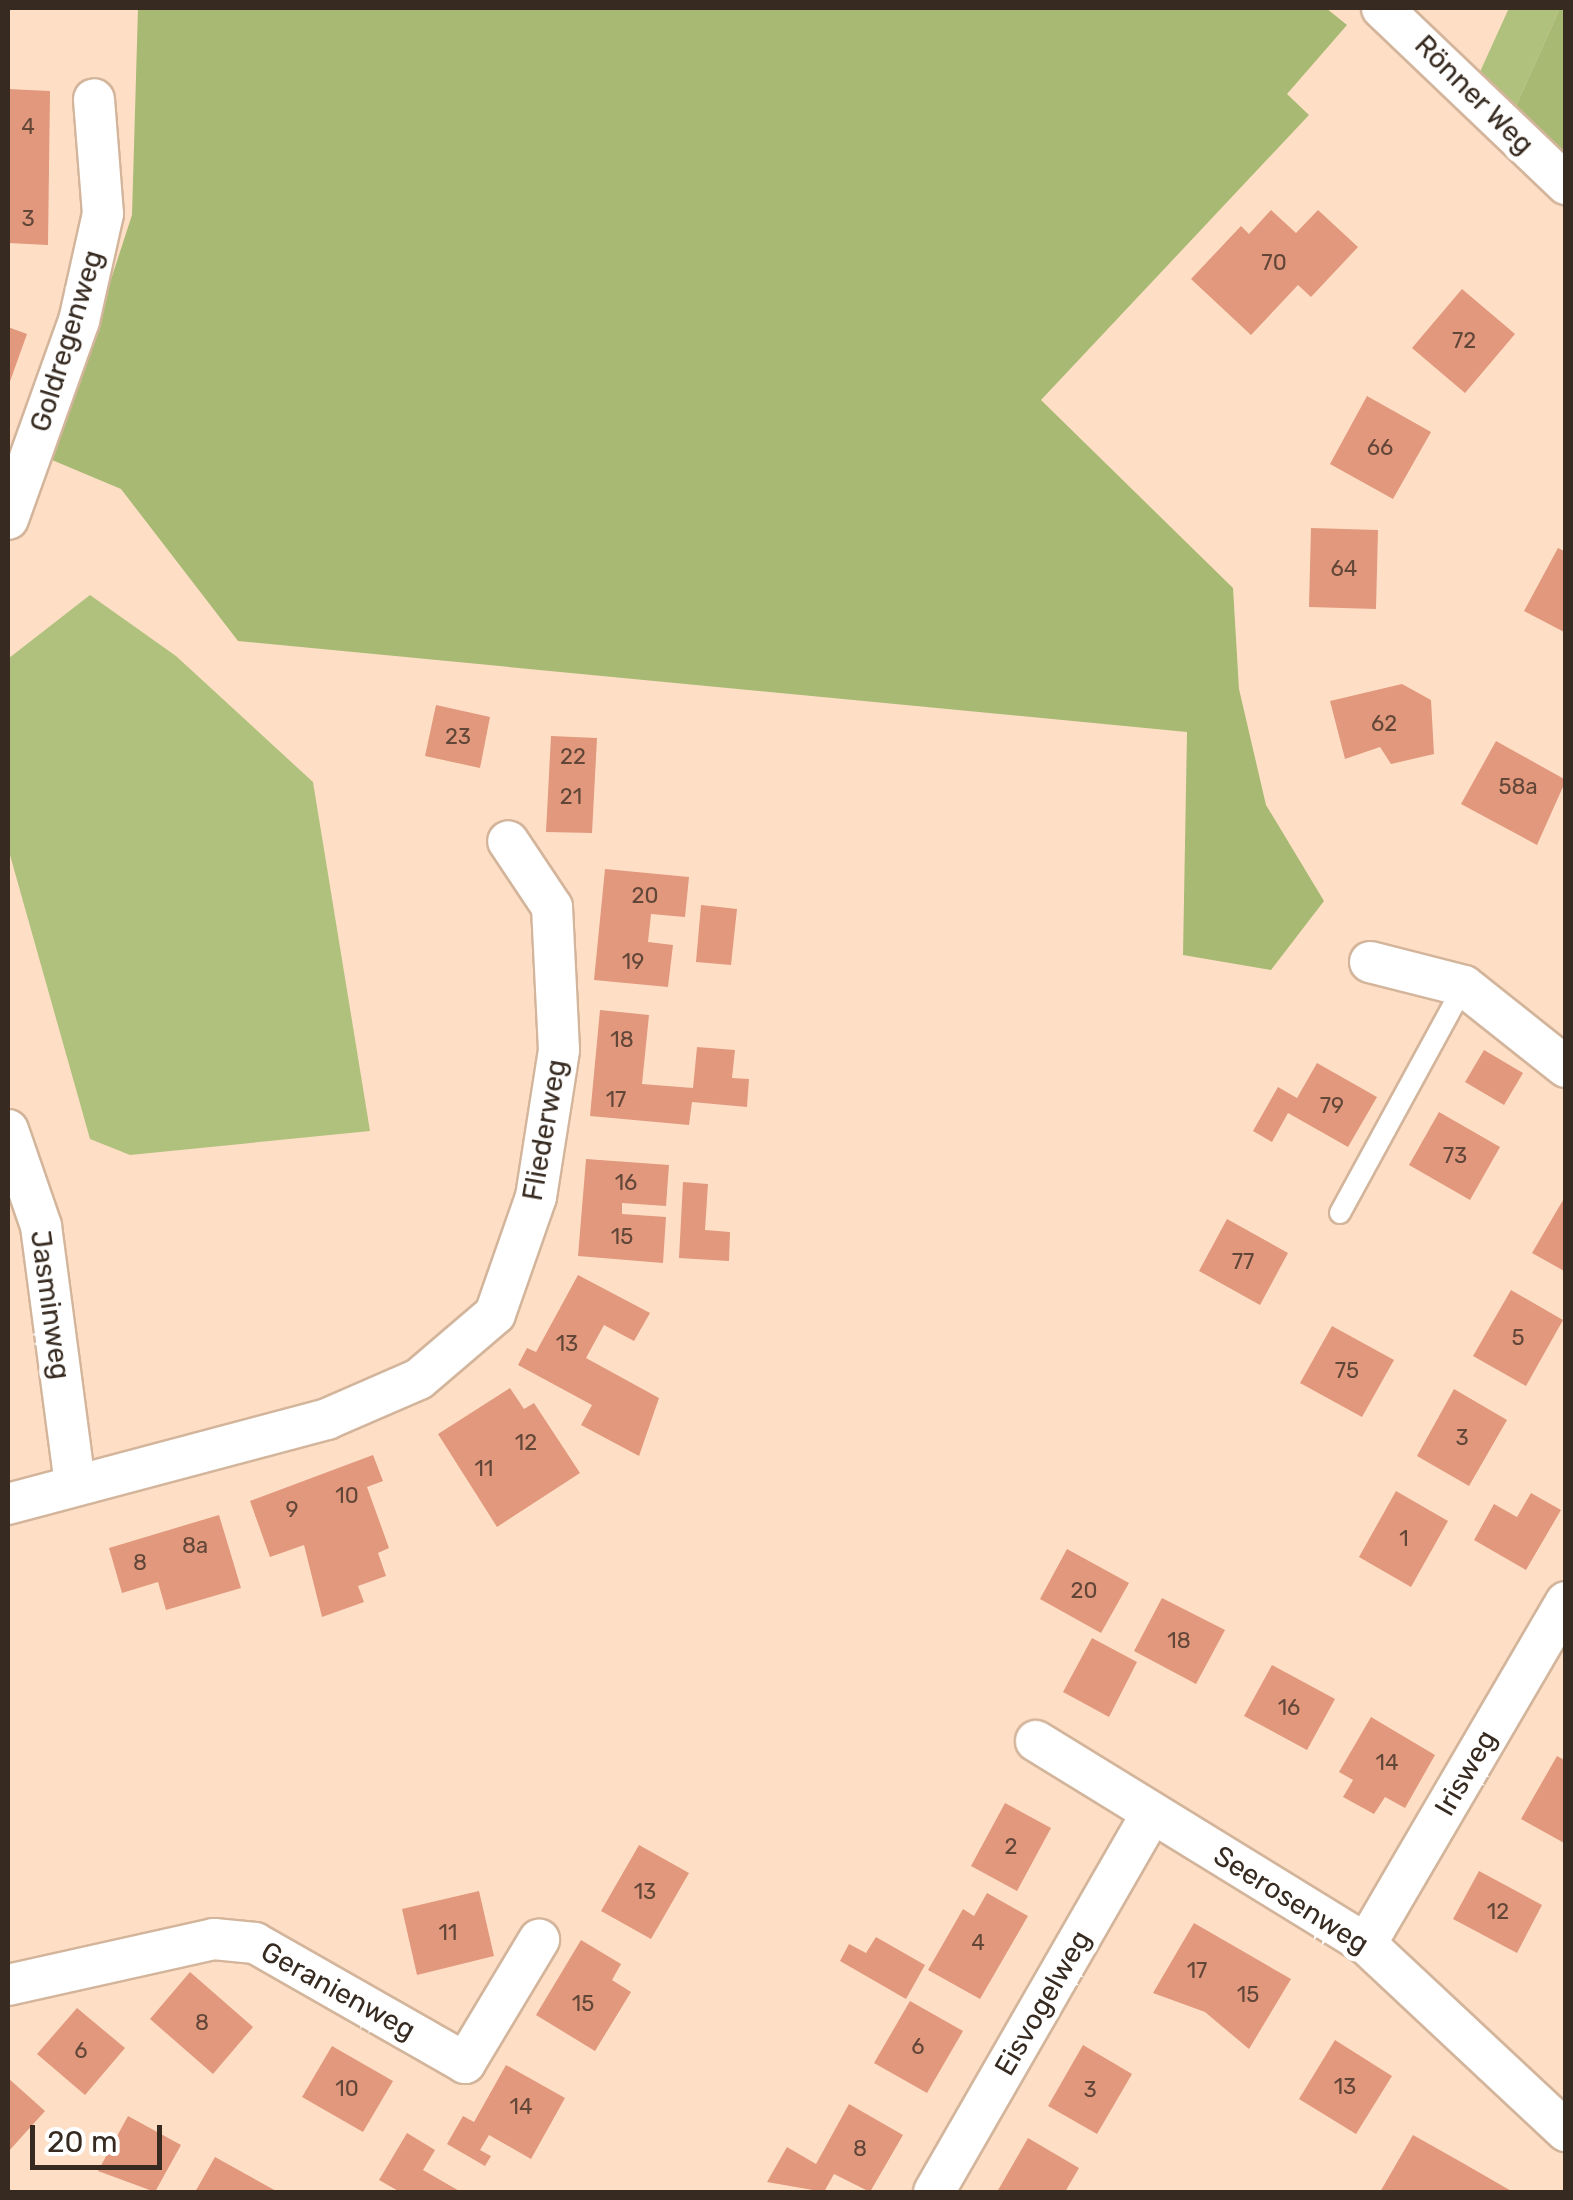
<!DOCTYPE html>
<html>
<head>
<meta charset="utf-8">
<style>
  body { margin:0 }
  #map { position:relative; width:1573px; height:2200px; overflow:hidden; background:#fedfc6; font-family:Rubik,sans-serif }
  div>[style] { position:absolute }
  .green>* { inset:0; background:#b0c17e }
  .forest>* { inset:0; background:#a7b972 }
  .building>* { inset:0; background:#e1987d }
  .roads { filter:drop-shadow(2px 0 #d3b59c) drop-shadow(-2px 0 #d3b59c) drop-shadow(0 2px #d3b59c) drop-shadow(0 -2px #d3b59c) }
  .lane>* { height:20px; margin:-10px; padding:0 10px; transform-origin:10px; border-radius:10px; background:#fff }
  .street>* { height:40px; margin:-20px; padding:0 20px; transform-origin:20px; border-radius:20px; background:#fff }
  span { translate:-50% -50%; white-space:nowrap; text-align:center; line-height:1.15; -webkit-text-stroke:10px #fff; paint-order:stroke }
  .number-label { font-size:22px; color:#624638 }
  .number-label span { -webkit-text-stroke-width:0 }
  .street-label { font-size:28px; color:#372b21 }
  .frame { position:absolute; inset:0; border:10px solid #372b21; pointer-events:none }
  .scale { position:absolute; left:30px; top:2125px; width:132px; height:45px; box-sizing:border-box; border:5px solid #372b21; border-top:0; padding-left:12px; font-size:30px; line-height:35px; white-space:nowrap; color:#372b21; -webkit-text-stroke:8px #fff; paint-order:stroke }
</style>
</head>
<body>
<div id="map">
  <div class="green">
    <div style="clip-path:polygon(1509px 8px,1560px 8px,1515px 108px,1479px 74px)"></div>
    <div style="clip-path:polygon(90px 595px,176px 656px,313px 782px,370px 1131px,130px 1155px,90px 1139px,8px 848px,8px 706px,9px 658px)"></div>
  </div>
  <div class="forest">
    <div style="clip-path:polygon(138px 8px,1326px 8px,1347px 25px,1287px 94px,1309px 115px,1041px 400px,1233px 588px,1239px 689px,1266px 805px,1324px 901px,1271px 970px,1183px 955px,1187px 732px,238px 641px,121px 489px,52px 460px,132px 215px)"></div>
    <div style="clip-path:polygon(1560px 8px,1565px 8px,1565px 152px,1515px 108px)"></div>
  </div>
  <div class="building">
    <div style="clip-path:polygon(8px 89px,50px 91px,48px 245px,8px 243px)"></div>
    <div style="clip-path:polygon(1271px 210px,1296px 233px,1318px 210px,1358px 247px,1311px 297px,1298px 285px,1251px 335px,1191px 279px,1241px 226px,1249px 234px)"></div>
    <div style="clip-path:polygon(1462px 289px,1515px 334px,1465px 393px,1412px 348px)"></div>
    <div style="clip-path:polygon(8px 327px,27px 334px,8px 387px)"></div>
    <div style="clip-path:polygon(1367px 396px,1431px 432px,1393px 499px,1330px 464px)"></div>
    <div style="clip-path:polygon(1311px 528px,1378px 530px,1376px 609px,1309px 607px)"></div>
    <div style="clip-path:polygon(1558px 548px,1566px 552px,1566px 633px,1524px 611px)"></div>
    <div style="clip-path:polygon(1402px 684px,1431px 700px,1434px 754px,1391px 764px,1380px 747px,1345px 759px,1330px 701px)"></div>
    <div style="clip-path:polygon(436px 705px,490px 717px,480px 768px,425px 756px)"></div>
    <div style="clip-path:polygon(551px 736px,597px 738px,592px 833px,546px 832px)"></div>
    <div style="clip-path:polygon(1496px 741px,1566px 780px,1537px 845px,1461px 804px)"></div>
    <div style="clip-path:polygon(605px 869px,689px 877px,685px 917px,651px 914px,648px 942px,673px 945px,668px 987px,594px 980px)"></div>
    <div style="clip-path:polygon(701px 905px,737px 909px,731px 965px,696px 962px)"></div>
    <div style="clip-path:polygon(600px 1010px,649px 1015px,642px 1084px,693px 1088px,697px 1047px,735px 1050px,732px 1078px,749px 1079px,747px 1107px,692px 1102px,689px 1125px,590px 1116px)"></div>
    <div style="clip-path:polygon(1484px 1050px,1523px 1073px,1504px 1105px,1465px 1082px)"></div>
    <div style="clip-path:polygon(1317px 1063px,1377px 1097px,1348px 1147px,1288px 1113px,1272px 1142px,1253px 1131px,1278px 1087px,1297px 1098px)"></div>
    <div style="clip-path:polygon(1439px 1112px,1500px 1147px,1470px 1200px,1409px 1165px)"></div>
    <div style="clip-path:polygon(586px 1159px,669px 1165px,666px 1206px,622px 1203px,622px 1214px,666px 1217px,663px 1263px,578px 1256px)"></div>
    <div style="clip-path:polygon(683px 1182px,708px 1184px,705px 1230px,730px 1232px,729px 1261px,679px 1258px)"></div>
    <div style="clip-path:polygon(1566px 1195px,1566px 1272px,1532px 1253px)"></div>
    <div style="clip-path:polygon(1227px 1219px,1288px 1253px,1260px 1305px,1199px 1271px)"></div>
    <div style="clip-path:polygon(578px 1275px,650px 1313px,634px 1341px,604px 1325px,586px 1358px,659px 1398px,639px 1456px,581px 1425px,592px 1405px,518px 1365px,527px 1348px,536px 1352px)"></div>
    <div style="clip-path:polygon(1511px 1290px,1563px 1320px,1526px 1386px,1473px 1356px)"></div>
    <div style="clip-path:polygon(1332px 1326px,1394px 1360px,1362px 1417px,1300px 1383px)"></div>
    <div style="clip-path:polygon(510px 1388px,524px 1409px,534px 1403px,580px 1473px,497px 1527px,438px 1434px)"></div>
    <div style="clip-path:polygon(1454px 1389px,1507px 1420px,1469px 1486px,1417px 1456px)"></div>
    <div style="clip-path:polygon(373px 1455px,383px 1481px,367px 1487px,389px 1548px,378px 1553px,386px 1576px,358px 1586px,364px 1602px,322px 1617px,304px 1545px,270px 1557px,250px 1501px)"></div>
    <div style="clip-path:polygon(1396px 1491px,1448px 1521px,1411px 1587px,1359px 1557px)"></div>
    <div style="clip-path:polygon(1531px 1493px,1561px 1510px,1526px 1570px,1474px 1540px,1494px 1504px,1517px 1517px)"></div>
    <div style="clip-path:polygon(219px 1515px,241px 1588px,166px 1610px,158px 1582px,122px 1593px,109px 1548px)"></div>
    <div style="clip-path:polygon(1067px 1549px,1129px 1583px,1101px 1633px,1040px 1599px)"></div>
    <div style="clip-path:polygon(1162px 1598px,1225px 1630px,1196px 1684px,1134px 1651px)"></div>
    <div style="clip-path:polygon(1092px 1638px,1137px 1662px,1109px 1717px,1063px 1692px)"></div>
    <div style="clip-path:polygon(1272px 1665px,1335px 1699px,1307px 1750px,1244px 1716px)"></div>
    <div style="clip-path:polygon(1371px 1717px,1435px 1755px,1405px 1808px,1385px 1797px,1374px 1814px,1343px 1797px,1353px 1780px,1339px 1772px)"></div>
    <div style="clip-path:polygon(1557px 1756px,1566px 1761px,1566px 1844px,1521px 1819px)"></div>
    <div style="clip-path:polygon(1005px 1803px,1051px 1828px,1017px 1891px,971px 1866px)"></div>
    <div style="clip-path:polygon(639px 1845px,689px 1873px,651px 1939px,601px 1911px)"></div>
    <div style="clip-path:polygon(1479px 1871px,1542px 1905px,1517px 1953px,1453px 1919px)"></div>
    <div style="clip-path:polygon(479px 1891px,494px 1956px,417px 1975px,402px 1909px)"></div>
    <div style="clip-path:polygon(987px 1893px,1028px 1916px,980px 1999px,928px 1970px,963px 1909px,974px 1916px)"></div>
    <div style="clip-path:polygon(1194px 1923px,1291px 1979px,1249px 2049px,1205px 2012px,1153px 1993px)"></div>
    <div style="clip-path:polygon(876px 1937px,925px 1965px,906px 1999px,840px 1961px,849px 1944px,866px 1953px)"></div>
    <div style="clip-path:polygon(581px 1940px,621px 1964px,612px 1980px,631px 1992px,595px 2051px,536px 2015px)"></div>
    <div style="clip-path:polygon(190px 1972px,253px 2027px,213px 2074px,150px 2019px)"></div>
    <div style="clip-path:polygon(910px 2001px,963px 2031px,927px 2093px,874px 2063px)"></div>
    <div style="clip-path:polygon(77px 2008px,125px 2048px,85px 2095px,37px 2054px)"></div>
    <div style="clip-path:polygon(1335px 2040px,1392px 2076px,1356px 2134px,1299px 2099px)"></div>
    <div style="clip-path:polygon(1083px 2045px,1132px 2074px,1097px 2134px,1048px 2106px)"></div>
    <div style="clip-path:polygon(332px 2046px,393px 2081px,363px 2132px,302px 2097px)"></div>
    <div style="clip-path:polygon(506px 2065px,565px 2098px,531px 2159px,489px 2135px,480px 2150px,491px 2156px,485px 2166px,447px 2144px,463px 2116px,474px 2122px)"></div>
    <div style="clip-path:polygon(8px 2078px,45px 2111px,8px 2152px)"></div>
    <div style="clip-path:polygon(849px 2104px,903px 2135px,870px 2192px,834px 2174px,824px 2192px,767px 2182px,787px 2147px,816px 2164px)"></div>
    <div style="clip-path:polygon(128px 2116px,181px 2145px,155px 2192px,98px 2171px)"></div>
    <div style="clip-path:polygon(407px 2133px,435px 2150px,423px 2170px,461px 2192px,400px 2192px,379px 2180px)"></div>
    <div style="clip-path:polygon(1413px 2135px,1461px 2162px,1513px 2192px,1380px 2192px)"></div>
    <div style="clip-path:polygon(1028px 2138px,1079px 2168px,1065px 2192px,997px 2192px)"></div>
    <div style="clip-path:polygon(215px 2157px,278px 2192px,195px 2192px)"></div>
  </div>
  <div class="roads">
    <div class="lane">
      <div style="left:1340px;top:1213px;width:259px;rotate:-61.4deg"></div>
    </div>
    <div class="street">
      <div style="left:1382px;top:8px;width:255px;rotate:43.7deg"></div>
      <div style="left:8px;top:519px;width:210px;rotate:-70.3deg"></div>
      <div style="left:79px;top:321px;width:110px;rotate:-77.4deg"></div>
      <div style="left:103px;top:214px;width:115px;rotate:-94.5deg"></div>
      <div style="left:1370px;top:962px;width:97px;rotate:14.3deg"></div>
      <div style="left:1464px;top:986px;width:130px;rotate:38.5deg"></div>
      <div style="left:8px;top:1130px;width:102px;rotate:71deg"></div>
      <div style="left:41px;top:1226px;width:260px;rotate:82.5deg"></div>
      <div style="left:8px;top:1504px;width:330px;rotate:-14.9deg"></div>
      <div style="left:327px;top:1419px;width:100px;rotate:-23.5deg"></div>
      <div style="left:419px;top:1379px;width:100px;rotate:-40.5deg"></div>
      <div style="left:495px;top:1314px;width:124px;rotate:-70.7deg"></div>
      <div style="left:536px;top:1197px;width:149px;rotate:-81.1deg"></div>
      <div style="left:559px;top:1050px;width:143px;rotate:-92.8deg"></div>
      <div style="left:552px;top:907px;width:79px;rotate:-123.7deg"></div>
      <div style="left:1036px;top:1741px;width:387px;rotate:31.6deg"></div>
      <div style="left:1366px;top:1944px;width:274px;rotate:43.1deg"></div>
      <div style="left:1366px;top:1944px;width:396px;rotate:-59.7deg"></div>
      <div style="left:8px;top:1985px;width:211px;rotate:-12.6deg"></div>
      <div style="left:214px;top:1939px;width:41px;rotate:5.6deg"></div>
      <div style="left:255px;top:1943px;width:242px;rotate:29.7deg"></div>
      <div style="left:465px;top:2063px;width:144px;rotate:-59deg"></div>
      <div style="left:934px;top:2192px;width:437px;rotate:-60.1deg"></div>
    </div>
  </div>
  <div class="number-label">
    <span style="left:28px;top:127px">4</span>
    <span style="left:28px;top:219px">3</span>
    <span style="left:1274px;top:263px">70</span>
    <span style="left:1464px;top:341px">72</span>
    <span style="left:1380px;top:448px">66</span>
    <span style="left:1344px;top:569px">64</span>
    <span style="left:1384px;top:724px">62</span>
    <span style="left:458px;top:737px">23</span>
    <span style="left:573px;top:757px">22</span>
    <span style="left:1518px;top:787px">58a</span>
    <span style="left:571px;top:797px">21</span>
    <span style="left:645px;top:896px">20</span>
    <span style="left:633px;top:962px">19</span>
    <span style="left:622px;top:1040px">18</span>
    <span style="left:616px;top:1100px">17</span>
    <span style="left:1332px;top:1106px">79</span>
    <span style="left:1455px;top:1156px">73</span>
    <span style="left:626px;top:1183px">16</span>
    <span style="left:622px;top:1237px">15</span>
    <span style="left:1243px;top:1262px">77</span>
    <span style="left:1518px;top:1338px">5</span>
    <span style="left:567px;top:1344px">13</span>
    <span style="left:1347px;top:1371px">75</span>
    <span style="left:1462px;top:1438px">3</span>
    <span style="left:526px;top:1443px">12</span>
    <span style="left:484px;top:1469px">11</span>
    <span style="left:347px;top:1496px">10</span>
    <span style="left:292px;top:1510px">9</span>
    <span style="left:1404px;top:1539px">1</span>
    <span style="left:195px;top:1546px">8a</span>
    <span style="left:140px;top:1563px">8</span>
    <span style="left:1084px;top:1591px">20</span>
    <span style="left:1179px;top:1641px">18</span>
    <span style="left:1289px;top:1708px">16</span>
    <span style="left:1387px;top:1763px">14</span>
    <span style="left:1011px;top:1847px">2</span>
    <span style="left:645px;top:1892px">13</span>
    <span style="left:1498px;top:1912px">12</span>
    <span style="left:448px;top:1933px">11</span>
    <span style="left:978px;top:1943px">4</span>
    <span style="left:1197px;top:1971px">17</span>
    <span style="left:1248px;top:1995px">15</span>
    <span style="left:583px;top:2004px">15</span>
    <span style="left:202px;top:2023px">8</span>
    <span style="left:918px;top:2047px">6</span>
    <span style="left:81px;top:2051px">6</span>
    <span style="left:1345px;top:2087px">13</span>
    <span style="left:347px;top:2089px">10</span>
    <span style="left:1090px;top:2090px">3</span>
    <span style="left:521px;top:2107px">14</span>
    <span style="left:860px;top:2149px">8</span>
  </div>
  <div class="street-label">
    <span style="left:1474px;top:95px;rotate:45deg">Rönner Weg</span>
    <span style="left:67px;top:341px;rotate:-73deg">Goldregenweg</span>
    <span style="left:545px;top:1130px;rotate:-80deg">Fliederweg</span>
    <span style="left:50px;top:1305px;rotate:82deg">Jasminweg</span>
    <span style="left:1466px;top:1773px;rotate:-60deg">Irisweg</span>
    <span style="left:1291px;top:1900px;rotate:32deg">Seerosenweg</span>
    <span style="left:338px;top:1991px;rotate:29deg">Geranienweg</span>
    <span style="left:1043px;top:2003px;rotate:-60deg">Eisvogelweg</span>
  </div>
  <div class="frame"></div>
  <div class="scale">20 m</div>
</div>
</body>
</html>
